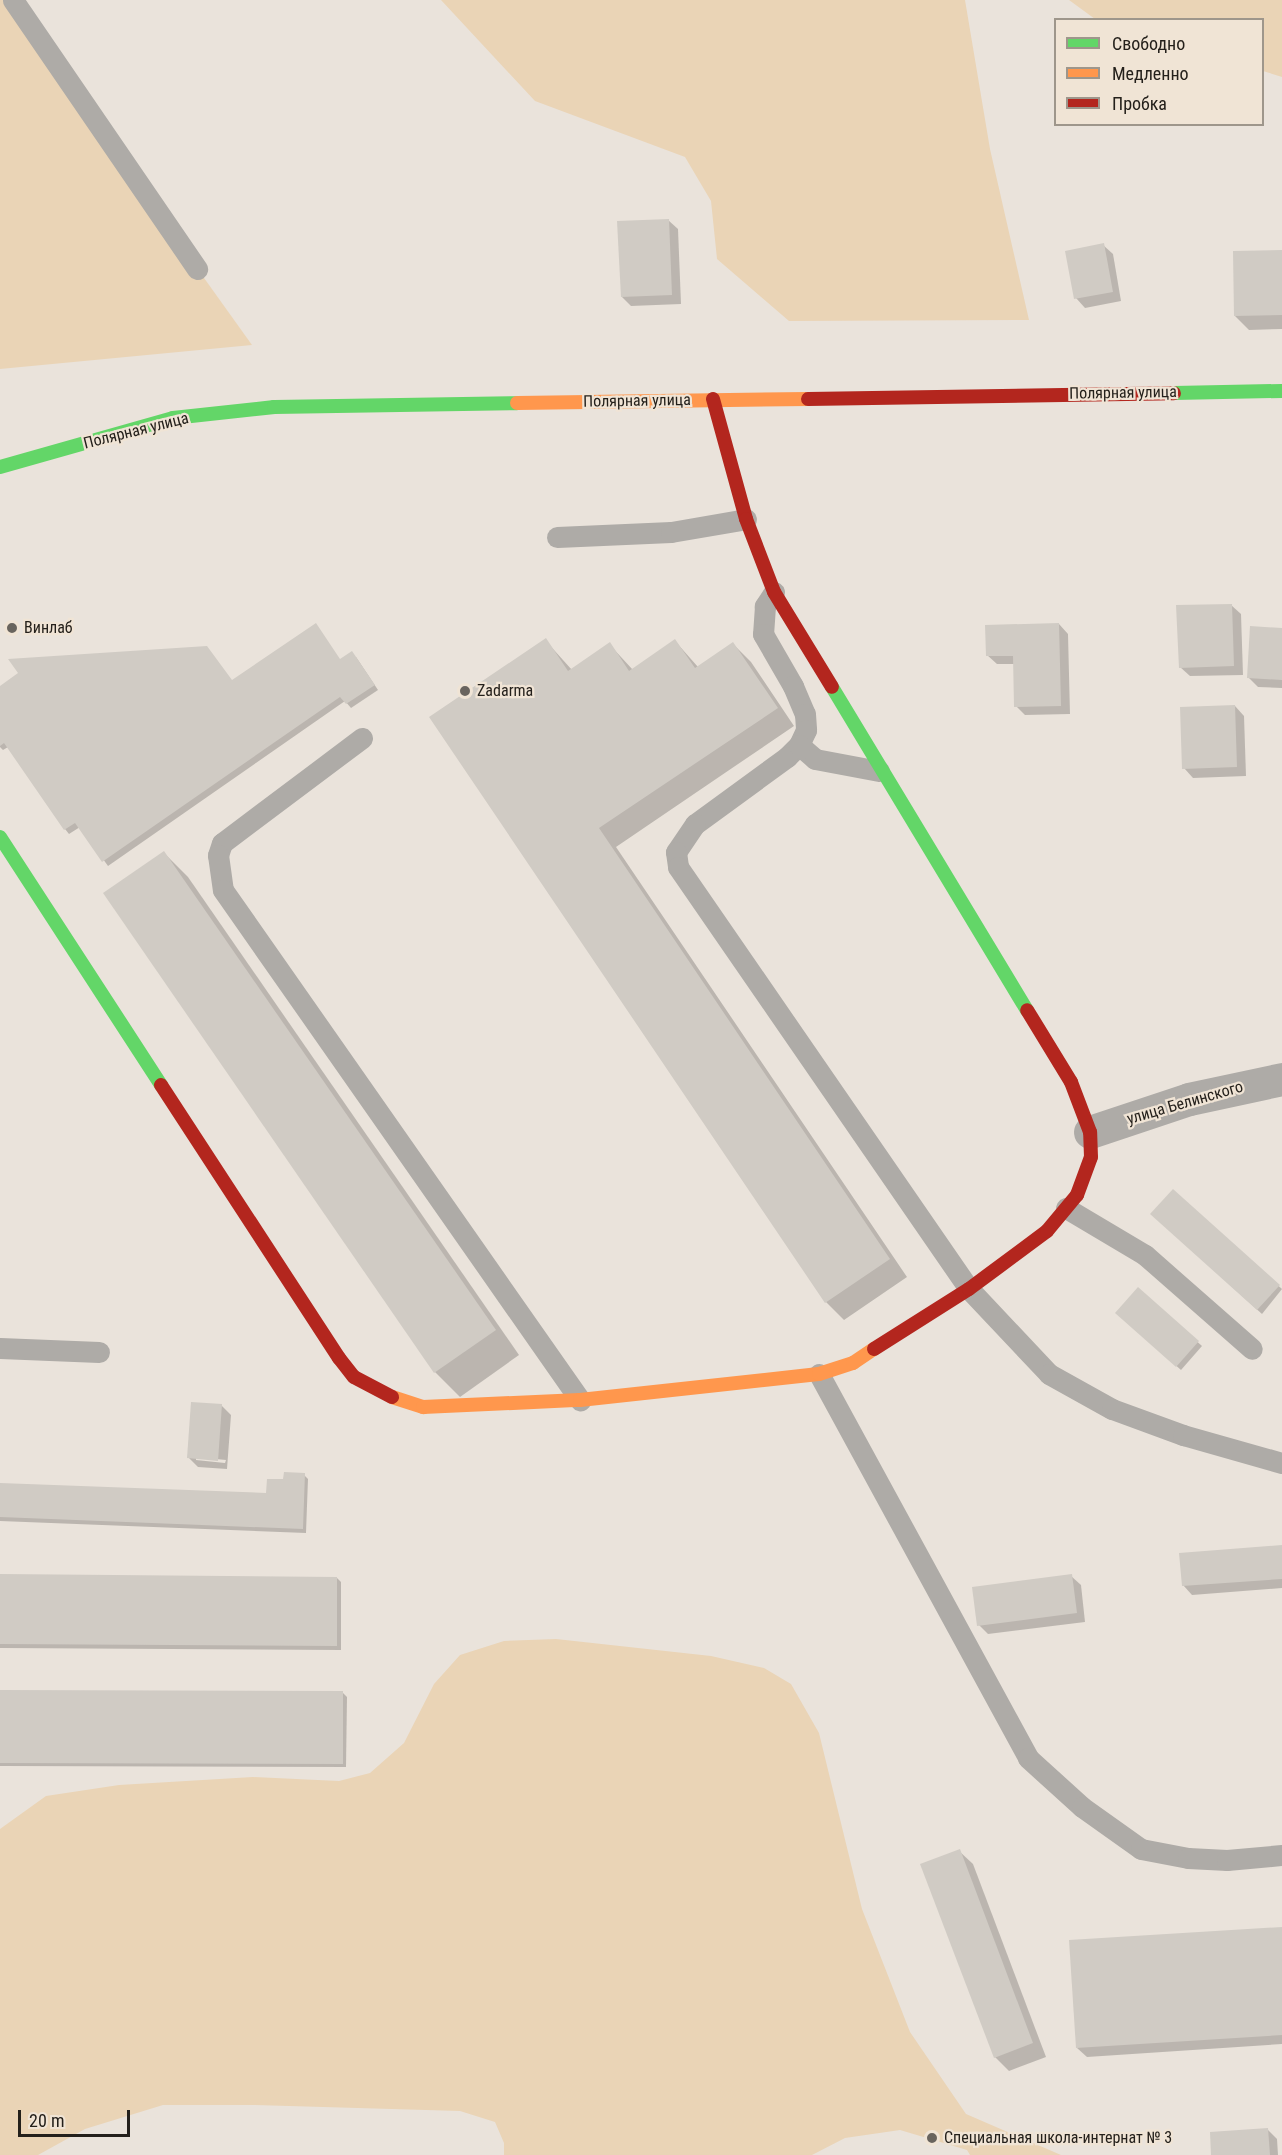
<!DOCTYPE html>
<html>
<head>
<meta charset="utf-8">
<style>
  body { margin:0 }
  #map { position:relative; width:1282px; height:2155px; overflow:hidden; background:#eae3db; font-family:"Roboto Condensed",sans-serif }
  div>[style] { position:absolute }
  .green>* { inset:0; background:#ead4b6 }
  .shadow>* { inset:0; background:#0003 }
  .building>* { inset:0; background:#d0cbc4 }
  .lane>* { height:21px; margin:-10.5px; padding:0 10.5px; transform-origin:10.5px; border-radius:10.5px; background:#aeaba7 }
  .street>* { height:33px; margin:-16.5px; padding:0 16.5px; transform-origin:16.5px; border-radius:16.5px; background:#aeaba7 }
  .fast>* { height:14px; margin:-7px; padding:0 7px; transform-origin:7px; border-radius:7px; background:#63d668 }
  .slow>* { height:14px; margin:-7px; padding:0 7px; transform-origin:7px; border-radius:7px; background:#ff974d }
  .jam>* { height:14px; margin:-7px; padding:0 7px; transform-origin:7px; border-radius:7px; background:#b3261e }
  .dots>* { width:16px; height:16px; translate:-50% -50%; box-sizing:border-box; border:3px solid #f0e4d5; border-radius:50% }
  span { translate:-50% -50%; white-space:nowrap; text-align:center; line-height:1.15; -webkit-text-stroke:4.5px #f0e4d5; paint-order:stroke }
  .street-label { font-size:16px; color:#24201b }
  .poi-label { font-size:16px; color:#24201b }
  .left { translate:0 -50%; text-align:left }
  .legend { position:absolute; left:1054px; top:18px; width:210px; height:108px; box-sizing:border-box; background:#f0e4d5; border:2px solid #9e968b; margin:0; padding:8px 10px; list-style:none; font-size:18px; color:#24201b }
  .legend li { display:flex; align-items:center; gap:12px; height:30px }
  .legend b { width:30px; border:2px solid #9e968b }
  .scale { position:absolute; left:18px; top:2110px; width:112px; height:27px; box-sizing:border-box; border:3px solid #24201b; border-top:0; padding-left:8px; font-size:18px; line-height:21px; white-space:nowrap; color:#24201b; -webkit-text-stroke:4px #f0e4d5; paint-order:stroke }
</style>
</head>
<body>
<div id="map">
  <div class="green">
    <div style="clip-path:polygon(0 0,5px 0,252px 345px,0 369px)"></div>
    <div style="clip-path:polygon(441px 0,965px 0,990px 149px,1029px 320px,789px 321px,717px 259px,711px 201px,685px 157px,535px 101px)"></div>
    <div style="clip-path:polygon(1069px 0,1282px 0,1282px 77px,1263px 71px,1262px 20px,1095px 19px)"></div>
    <div style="clip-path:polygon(556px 1639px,711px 1656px,764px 1668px,791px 1684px,819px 1733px,862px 1909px,910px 2032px,966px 2114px,1061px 2155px,970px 2155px,967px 2150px,900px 2130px,845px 2138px,812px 2155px,504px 2155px,504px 2143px,495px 2122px,460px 2111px,255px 2105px,163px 2105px,85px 2129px,38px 2155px,0 2155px,0 1829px,46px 1796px,119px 1785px,253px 1777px,339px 1781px,370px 1773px,404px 1743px,434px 1684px,460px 1655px,504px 1641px)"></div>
  </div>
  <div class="shadow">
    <div style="clip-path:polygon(668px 220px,678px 229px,681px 304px,631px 306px,622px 297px)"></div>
    <div style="clip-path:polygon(1103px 245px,1113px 254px,1121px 301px,1085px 308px,1076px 298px)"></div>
    <div style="clip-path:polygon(1282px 252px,1282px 329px,1249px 330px,1235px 316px)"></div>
    <div style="clip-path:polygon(1231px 605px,1241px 614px,1243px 675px,1190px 676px,1180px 667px)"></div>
    <div style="clip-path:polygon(1059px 624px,1068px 634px,1070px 714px,1025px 715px,1016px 706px,1015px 664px,997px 664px,987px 655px)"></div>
    <div style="clip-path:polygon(1282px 630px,1282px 688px,1258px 687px,1248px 677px)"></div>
    <div style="clip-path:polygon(545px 640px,572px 670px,609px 644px,633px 670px,675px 641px,698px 667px,733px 644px,751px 662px,794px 726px,616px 847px,907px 1277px,844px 1320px,826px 1302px,431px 717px)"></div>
    <div style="clip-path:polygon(356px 657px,378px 690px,351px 708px,345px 701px,108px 866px,80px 827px,69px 834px,65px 829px,8px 747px,3px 750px,0 747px,0 688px,233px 682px)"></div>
    <div style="clip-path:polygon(1235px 706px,1244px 716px,1246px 776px,1193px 778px,1184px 768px)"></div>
    <div style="clip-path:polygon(164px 853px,188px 877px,519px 1355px,460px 1397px,435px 1372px)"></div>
    <div style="clip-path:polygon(1173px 1191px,1282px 1289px,1262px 1314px,1152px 1214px)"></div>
    <div style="clip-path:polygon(1138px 1289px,1202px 1346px,1181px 1370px,1121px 1317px)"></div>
    <div style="clip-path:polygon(evenodd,221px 1405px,231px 1415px,227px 1469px,198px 1467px,189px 1458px,221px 1405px,196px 1457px,226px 1460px,225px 1463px,196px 1460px,196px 1457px)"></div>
    <div style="clip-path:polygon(304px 1475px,308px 1479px,306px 1533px,0 1521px,0 1484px,268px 1495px)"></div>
    <div style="clip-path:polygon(1282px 1546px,1282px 1588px,1192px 1595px,1183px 1585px)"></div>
    <div style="clip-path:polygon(0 1575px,337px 1578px,341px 1582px,341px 1650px,0 1648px)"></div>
    <div style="clip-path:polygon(1071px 1576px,1081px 1585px,1085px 1622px,988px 1634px,979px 1625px)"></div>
    <div style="clip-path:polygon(0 1691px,342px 1692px,347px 1697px,346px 1767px,0 1766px)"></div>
    <div style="clip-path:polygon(959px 1851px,973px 1864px,1046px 2057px,1009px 2071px,995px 2057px)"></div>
    <div style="clip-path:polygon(1282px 1928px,1282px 2044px,1087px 2057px,1077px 2048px)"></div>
    <div style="clip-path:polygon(1267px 2129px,1277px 2139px,1278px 2155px,1213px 2155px)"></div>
  </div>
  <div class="building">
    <div style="clip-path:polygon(669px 219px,672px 295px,621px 297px,617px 221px)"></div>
    <div style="clip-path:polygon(1104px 243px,1113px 292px,1074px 299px,1065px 251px)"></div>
    <div style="clip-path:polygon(1282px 250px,1282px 315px,1234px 316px,1233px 251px)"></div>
    <div style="clip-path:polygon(1232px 604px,1234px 666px,1179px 668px,1176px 605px)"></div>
    <div style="clip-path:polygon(316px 623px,340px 659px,352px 651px,375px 685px,346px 704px,340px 697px,102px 862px,75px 823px,64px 830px,4px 743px,0 746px,0 686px,18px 673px,8px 659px,207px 646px,232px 680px)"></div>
    <div style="clip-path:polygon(1059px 623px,1061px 706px,1014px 707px,1013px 656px,986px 656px,985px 625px)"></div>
    <div style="clip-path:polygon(1250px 626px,1282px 628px,1282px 680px,1247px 678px)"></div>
    <div style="clip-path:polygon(546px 638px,568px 671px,610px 642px,629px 671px,675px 639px,695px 668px,733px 642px,778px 708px,599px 828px,890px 1259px,825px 1303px,429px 717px)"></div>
    <div style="clip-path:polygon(1235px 705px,1237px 767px,1182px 769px,1180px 707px)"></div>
    <div style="clip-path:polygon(164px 851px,496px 1330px,434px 1373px,103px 893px)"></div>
    <div style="clip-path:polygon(1173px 1189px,1280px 1285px,1257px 1310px,1150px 1214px)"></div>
    <div style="clip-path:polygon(1138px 1287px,1199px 1341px,1176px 1367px,1115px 1313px)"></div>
    <div style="clip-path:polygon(191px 1402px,222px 1404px,218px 1461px,187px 1458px)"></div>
    <div style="clip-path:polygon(284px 1472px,305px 1473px,303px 1529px,0 1517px,0 1483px,266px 1493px,267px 1479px,283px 1479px)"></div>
    <div style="clip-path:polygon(1282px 1545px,1282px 1579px,1182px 1586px,1179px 1553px)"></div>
    <div style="clip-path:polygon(0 1574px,337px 1577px,337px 1646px,0 1644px)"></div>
    <div style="clip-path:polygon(1072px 1574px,1077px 1613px,977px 1626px,972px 1587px)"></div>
    <div style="clip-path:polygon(0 1690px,343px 1691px,343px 1764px,0 1763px)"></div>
    <div style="clip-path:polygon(960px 1849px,1033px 2043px,994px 2058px,920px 1864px)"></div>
    <div style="clip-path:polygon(1282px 1927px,1282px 2035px,1076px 2048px,1069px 1940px)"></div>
    <div style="clip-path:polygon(1268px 2128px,1270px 2155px,1211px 2155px,1210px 2132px)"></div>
  </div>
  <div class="lane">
    <div style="left:13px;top:0;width:326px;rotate:55.6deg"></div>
    <div style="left:557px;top:537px;width:114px;rotate:-2.5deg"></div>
    <div style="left:671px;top:532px;width:76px;rotate:-9.8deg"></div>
    <div style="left:774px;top:592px;width:17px;rotate:123deg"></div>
    <div style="left:765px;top:606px;width:28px;rotate:94deg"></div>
    <div style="left:763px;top:634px;width:60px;rotate:60deg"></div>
    <div style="left:793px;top:686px;width:30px;rotate:67deg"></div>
    <div style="left:805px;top:714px;width:16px;rotate:86deg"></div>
    <div style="left:806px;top:730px;width:17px;rotate:115deg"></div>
    <div style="left:799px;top:745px;width:17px;rotate:135deg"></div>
    <div style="left:787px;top:757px;width:114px;rotate:143.9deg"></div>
    <div style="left:695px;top:824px;width:34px;rotate:124deg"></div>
    <div style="left:676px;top:852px;width:15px;rotate:82deg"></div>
    <div style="left:678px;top:867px;width:513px;rotate:55.41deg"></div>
    <div style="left:969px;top:1289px;width:117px;rotate:46.7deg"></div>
    <div style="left:1049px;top:1374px;width:72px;rotate:29.1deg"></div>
    <div style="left:1112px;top:1409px;width:76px;rotate:20.1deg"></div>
    <div style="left:1183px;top:1435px;width:103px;rotate:15.8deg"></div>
    <div style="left:362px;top:738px;width:175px;rotate:143.1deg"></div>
    <div style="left:222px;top:843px;width:13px;rotate:108deg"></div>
    <div style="left:218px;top:855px;width:35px;rotate:82deg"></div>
    <div style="left:223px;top:890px;width:623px;rotate:55.01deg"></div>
    <div style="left:799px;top:745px;width:21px;rotate:41deg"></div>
    <div style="left:815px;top:759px;width:65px;rotate:10.6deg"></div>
    <div style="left:1066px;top:1208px;width:92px;rotate:30.7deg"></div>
    <div style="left:1145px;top:1255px;width:142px;rotate:41.3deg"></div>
    <div style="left:0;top:1348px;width:99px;rotate:2.3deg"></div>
    <div style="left:819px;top:1374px;width:437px;rotate:61.4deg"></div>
    <div style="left:1028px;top:1758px;width:73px;rotate:42.2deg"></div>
    <div style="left:1082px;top:1807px;width:72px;rotate:35.4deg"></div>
    <div style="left:1141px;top:1849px;width:48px;rotate:10.8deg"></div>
    <div style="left:1188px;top:1858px;width:39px;rotate:3deg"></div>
    <div style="left:1227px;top:1860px;width:55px;rotate:-5.2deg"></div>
  </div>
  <div class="street">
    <div style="left:1090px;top:1132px;width:104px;rotate:-18.4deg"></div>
    <div style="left:1189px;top:1099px;width:95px;rotate:-12.1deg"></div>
  </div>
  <div class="fast">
    <div style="left:1174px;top:393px;width:108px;rotate:-1.1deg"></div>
    <div style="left:0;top:467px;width:180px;rotate:-15.8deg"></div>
    <div style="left:173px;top:418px;width:102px;rotate:-6.2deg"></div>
    <div style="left:274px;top:407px;width:243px;rotate:-0.9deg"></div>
    <div style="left:832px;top:687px;width:377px;rotate:58.9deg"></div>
    <div style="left:0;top:837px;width:296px;rotate:57deg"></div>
  </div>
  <div class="slow">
    <div style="left:517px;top:403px;width:291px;rotate:-0.8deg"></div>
    <div style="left:392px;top:1397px;width:33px;rotate:18deg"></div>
    <div style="left:423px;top:1407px;width:157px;rotate:-2.6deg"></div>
    <div style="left:580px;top:1400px;width:240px;rotate:-6.2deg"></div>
    <div style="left:819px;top:1374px;width:36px;rotate:-18deg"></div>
    <div style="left:853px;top:1363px;width:25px;rotate:-34deg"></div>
  </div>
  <div class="jam">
    <div style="left:713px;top:399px;width:124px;rotate:74.6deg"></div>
    <div style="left:746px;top:519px;width:78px;rotate:69deg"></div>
    <div style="left:774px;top:592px;width:111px;rotate:58.6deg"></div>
    <div style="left:808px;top:399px;width:366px;rotate:-0.9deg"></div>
    <div style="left:161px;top:1085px;width:326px;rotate:56.9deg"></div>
    <div style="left:339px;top:1358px;width:24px;rotate:52deg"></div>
    <div style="left:354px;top:1377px;width:43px;rotate:27.8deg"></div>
    <div style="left:874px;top:1349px;width:112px;rotate:-32.3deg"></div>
    <div style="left:969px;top:1289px;width:97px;rotate:-36.6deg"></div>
    <div style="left:1047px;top:1231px;width:47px;rotate:-50.2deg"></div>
    <div style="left:1077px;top:1195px;width:40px;rotate:-69.8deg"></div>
    <div style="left:1091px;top:1157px;width:25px;rotate:-92deg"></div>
    <div style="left:1090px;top:1132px;width:53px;rotate:-110.8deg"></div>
    <div style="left:1071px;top:1082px;width:84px;rotate:-121.4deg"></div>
  </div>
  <div class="dots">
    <div style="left:12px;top:628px;background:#69645e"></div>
    <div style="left:465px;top:691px;background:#69645e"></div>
    <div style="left:932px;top:2138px;background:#69645e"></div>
  </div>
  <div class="street-label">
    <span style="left:1123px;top:393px;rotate:-1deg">Полярная улица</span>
    <span style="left:637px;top:401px;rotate:-1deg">Полярная улица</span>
    <span style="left:136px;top:431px;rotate:-14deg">Полярная улица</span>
    <span style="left:1185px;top:1103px;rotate:-16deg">улица Белинского</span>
  </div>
  <div class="poi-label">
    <span class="left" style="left:24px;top:628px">Винлаб</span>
    <span class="left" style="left:477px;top:691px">Zadarma</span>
    <span class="left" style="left:944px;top:2138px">Специальная школа-интернат № 3</span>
  </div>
  <ul class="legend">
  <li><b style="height:8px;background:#63d668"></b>Свободно</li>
  <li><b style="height:8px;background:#ff974d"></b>Медленно</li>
  <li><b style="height:8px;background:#b3261e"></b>Пробка</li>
  </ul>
  <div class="scale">20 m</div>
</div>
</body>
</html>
